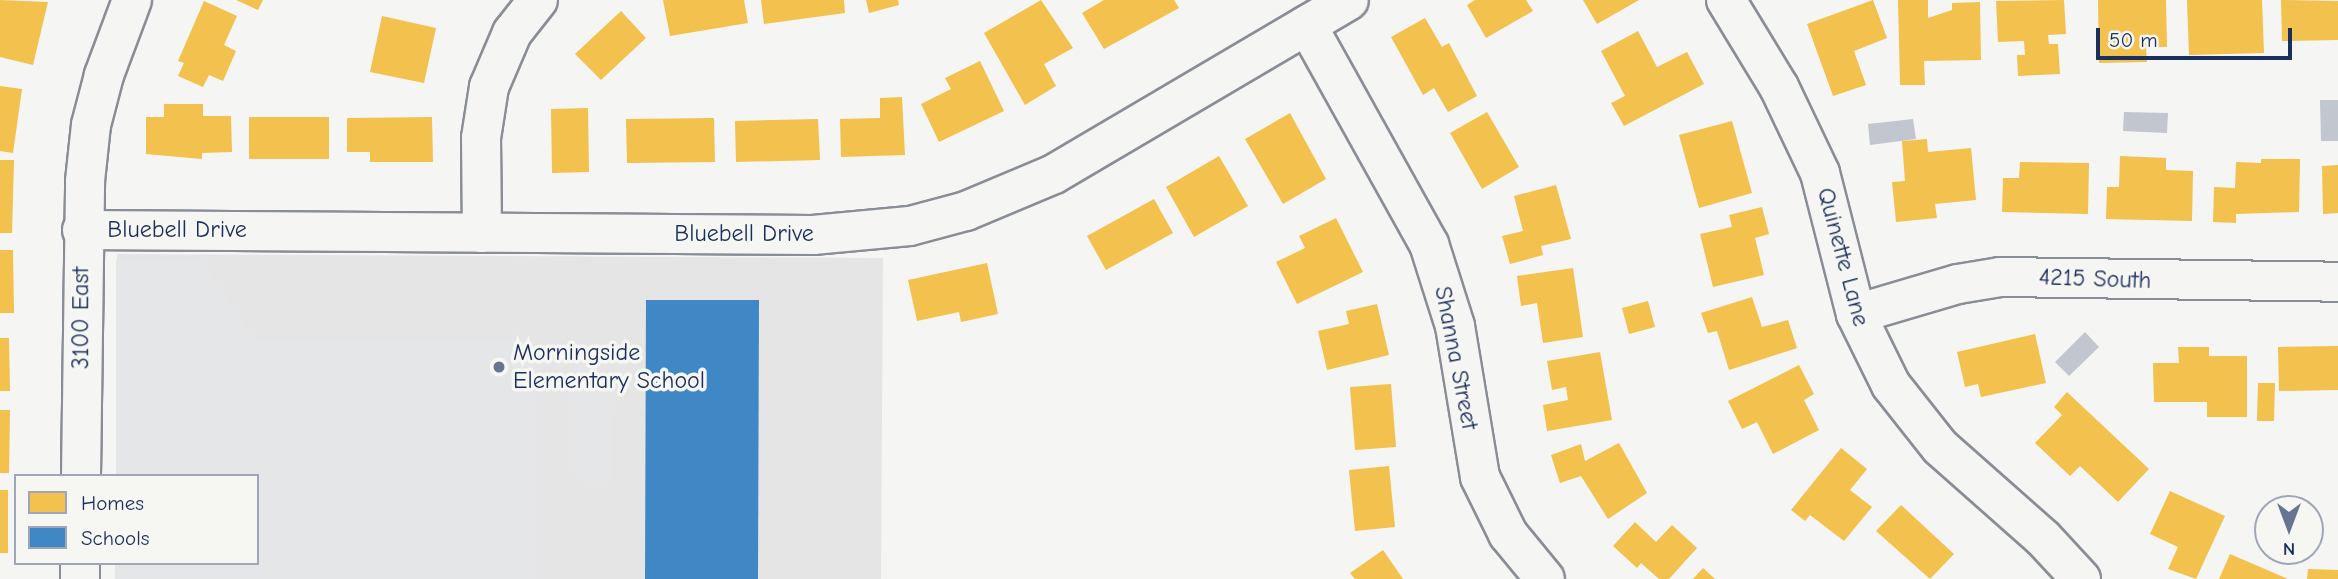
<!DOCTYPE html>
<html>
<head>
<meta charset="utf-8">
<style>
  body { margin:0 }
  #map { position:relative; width:2338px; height:579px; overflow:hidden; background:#f5f5f3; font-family:"Comic Neue",sans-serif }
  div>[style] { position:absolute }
  .built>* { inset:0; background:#e5e5e6 }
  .green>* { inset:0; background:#e4e6e7 }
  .water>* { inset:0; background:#c1c6cf }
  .homes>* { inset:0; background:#f2c14e }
  .schools>* { inset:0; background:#3f88c5 }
  .roads { filter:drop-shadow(2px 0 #898d95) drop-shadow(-2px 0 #898d95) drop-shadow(0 2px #898d95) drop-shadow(0 -2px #898d95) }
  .minor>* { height:38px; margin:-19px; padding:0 19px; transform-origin:19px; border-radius:19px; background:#f5f5f3 }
  .dots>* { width:19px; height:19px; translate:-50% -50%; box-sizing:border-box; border:4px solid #f6f6f2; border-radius:50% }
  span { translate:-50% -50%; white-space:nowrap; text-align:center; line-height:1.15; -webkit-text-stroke:7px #f6f6f2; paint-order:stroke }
  .street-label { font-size:24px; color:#1b2f5e }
  .poi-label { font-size:24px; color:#1b2f5e }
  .left { translate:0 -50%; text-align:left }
  .legend { position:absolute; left:14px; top:474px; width:245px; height:91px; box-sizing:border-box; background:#f6f6f2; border:2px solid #9ea6b7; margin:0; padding:9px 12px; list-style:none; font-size:21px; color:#1b2f5e }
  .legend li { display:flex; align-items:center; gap:14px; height:35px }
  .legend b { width:35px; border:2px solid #9ea6b7 }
  .north { position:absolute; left:2254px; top:495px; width:70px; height:70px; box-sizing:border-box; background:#f6f6f2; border:2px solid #9ea6b7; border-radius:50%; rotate:180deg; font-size:19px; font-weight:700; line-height:28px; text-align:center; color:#1b2f5e }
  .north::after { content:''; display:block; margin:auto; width:24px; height:32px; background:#677492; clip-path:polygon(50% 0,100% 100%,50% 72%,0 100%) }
  .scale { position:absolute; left:2096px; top:28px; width:196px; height:32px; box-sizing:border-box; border:4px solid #1b2f5e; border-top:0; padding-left:9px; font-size:21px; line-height:24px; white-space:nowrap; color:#1b2f5e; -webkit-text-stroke:5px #f6f6f2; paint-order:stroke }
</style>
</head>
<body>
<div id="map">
  <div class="built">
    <div style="clip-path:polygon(117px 254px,883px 258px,881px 579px,115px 579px,115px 563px,257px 563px,257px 476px,116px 476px)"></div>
  </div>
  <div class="green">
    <div style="clip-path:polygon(116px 259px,201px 259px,253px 339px,535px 339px,535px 579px,115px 579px,115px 563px,257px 563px,257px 476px,116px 476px)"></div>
    <div style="clip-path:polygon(575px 364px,591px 364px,592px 379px,607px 380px,614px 474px,602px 486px,594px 487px,575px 471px)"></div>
  </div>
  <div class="water">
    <div style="clip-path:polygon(2320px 100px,2338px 100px,2338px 141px,2321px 141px)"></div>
    <div style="clip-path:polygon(2124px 112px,2168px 113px,2167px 133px,2123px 131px)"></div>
    <div style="clip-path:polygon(1913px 119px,1916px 139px,1870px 145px,1868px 124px)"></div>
    <div style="clip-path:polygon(2085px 332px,2099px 347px,2069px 376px,2055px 362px)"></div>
  </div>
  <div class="homes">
    <div style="clip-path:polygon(0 0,48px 2px,33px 65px,0 57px)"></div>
    <div style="clip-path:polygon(236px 0,263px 0,258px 10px)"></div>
    <div style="clip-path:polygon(663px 0,744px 0,748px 23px,670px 36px)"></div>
    <div style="clip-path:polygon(761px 0,844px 0,845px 13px,764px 24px)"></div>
    <div style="clip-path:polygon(866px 0,898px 0,899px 5px,869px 13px)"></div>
    <div style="clip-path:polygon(1041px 0,1073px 48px,1044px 64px,1056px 86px,1025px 105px,984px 33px)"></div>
    <div style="clip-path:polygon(1104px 0,1174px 0,1179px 8px,1104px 49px,1082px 13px)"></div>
    <div style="clip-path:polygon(1475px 0,1526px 0,1533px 11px,1486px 38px,1467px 5px)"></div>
    <div style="clip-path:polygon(1583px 0,1639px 0,1597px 24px)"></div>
    <div style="clip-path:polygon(1873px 0,1887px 38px,1854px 51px,1866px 85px,1833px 96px,1807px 24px)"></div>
    <div style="clip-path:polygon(1898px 0,1928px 0,1928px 18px,1952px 10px,1952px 3px,1980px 2px,1981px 60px,1924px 61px,1925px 85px,1900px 85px)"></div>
    <div style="clip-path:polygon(2064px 0,2066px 34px,2048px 35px,2049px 44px,2058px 44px,2060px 74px,2018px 76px,2017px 55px,2025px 55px,2024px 41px,1998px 42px,1996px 1px)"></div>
    <div style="clip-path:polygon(2098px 0,2166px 0,2167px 47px,2146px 47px,2147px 62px,2099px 63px)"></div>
    <div style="clip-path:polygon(2187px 0,2262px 0,2264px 53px,2189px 55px)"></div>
    <div style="clip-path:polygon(2281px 0,2338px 1px,2338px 40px,2282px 41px)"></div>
    <div style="clip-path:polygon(204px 1px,237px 16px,224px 45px,236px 51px,223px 81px,209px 75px,203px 87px,178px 76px,184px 63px,178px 61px)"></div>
    <div style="clip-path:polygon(621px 11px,646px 38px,601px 80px,575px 54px)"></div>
    <div style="clip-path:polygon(382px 16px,436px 28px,424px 83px,370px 72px)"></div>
    <div style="clip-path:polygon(1425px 18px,1442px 47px,1449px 43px,1477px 96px,1448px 112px,1434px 88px,1423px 95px,1391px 37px)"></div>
    <div style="clip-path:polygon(1638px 31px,1657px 67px,1687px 52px,1704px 84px,1624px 126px,1611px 103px,1625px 96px,1601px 51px)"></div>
    <div style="clip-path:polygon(980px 61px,1004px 111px,939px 142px,921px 104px,951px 89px,945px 78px)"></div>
    <div style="clip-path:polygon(0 86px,22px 89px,13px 153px,0 151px)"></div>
    <div style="clip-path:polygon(902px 97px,905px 155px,841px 157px,840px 119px,880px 118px,880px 98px)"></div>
    <div style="clip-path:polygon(164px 104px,203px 104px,203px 116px,231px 116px,232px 152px,202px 153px,202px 159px,146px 154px,146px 117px,164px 117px)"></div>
    <div style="clip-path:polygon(588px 108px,589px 172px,552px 173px,551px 109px)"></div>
    <div style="clip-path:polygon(1487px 112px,1519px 167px,1482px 189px,1450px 133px)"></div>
    <div style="clip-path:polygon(1290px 113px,1326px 179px,1283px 204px,1245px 139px)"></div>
    <div style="clip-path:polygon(249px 117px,329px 117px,329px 159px,249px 159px)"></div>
    <div style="clip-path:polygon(432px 117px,433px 162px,370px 162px,370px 152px,347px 152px,347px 118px)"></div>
    <div style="clip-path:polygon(714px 118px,715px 162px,627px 163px,626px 119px)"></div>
    <div style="clip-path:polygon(818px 119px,820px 160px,736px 162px,735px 121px)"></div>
    <div style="clip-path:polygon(1732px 121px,1752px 193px,1699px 208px,1679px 135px)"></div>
    <div style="clip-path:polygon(1927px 139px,1928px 152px,1971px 148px,1976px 200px,1935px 204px,1937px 218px,1896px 222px,1892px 182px,1905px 181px,1902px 141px)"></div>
    <div style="clip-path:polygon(1219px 156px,1248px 206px,1194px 237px,1166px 187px)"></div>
    <div style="clip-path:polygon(2120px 156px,2166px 158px,2166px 170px,2193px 171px,2192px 221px,2106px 219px,2107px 187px,2119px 187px)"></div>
    <div style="clip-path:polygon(2261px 159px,2300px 159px,2299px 212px,2236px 214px,2236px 223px,2213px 222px,2214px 187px,2235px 188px,2236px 162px,2261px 163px)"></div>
    <div style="clip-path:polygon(0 160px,14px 160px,12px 233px,0 233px)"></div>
    <div style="clip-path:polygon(2020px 162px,2089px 163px,2088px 214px,2002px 212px,2003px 178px,2019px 178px)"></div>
    <div style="clip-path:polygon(2338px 165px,2338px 213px,2323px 214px,2322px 166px)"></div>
    <div style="clip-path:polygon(1556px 185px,1571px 239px,1541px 246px,1543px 255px,1510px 264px,1502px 236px,1523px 231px,1514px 196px)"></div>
    <div style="clip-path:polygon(1154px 199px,1173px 233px,1106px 270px,1087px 236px)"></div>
    <div style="clip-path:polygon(1762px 207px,1769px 234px,1755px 238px,1764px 275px,1713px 287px,1700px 234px,1732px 227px,1729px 215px)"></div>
    <div style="clip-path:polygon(1336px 218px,1363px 272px,1297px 304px,1276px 262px,1305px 248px,1299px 236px)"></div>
    <div style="clip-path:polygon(0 250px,13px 250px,14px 313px,0 313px)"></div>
    <div style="clip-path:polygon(987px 263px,998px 314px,961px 322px,959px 312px,917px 321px,908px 280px)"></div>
    <div style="clip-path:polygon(1573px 268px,1583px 337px,1543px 343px,1537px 303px,1521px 306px,1517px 276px)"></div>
    <div style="clip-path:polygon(1752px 297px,1762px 327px,1788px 320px,1797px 348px,1729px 370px,1717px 331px,1708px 333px,1701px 313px)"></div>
    <div style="clip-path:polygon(1648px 301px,1655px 327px,1629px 334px,1622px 308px)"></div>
    <div style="clip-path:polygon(1377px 304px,1389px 355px,1327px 370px,1318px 331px,1349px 324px,1346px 311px)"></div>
    <div style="clip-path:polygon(2035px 334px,2046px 383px,1981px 397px,1978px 384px,1965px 387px,1957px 352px)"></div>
    <div style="clip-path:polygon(0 338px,9px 338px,10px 391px,0 391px)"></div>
    <div style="clip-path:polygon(2338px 346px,2338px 390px,2279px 391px,2278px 347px)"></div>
    <div style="clip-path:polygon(2178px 347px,2209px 347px,2209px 356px,2247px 356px,2247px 417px,2207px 417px,2207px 402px,2154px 402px,2153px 363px,2179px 363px)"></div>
    <div style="clip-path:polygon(1600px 352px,1612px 420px,1547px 431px,1543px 405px,1568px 400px,1566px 387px,1552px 390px,1547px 361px)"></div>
    <div style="clip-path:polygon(1799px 365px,1814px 394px,1804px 400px,1819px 430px,1773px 454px,1757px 422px,1742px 429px,1728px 401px)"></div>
    <div style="clip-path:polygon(2258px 383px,2275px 383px,2274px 421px,2257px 421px)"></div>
    <div style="clip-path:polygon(1391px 384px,1396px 447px,1355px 450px,1350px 387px)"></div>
    <div style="clip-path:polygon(2067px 392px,2149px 469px,2118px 502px,2080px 466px,2070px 476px,2035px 443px,2062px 415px,2054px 407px)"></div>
    <div style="clip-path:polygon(0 410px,10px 410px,9px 473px,0 473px)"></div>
    <div style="clip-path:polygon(1619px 443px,1647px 493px,1608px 519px,1581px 476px,1560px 483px,1551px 455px,1581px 444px,1585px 461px)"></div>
    <div style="clip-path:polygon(1841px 448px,1867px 469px,1850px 490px,1872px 507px,1844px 541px,1810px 515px,1805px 521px,1791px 510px)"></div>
    <div style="clip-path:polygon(1389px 466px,1395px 527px,1355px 531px,1349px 470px)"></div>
    <div style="clip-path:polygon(0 490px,8px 490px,8px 553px,0 553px)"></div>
    <div style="clip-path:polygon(2170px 491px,2225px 516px,2196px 579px,2168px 569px,2178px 547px,2150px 534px)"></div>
    <div style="clip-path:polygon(1901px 505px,1954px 554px,1930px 579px,1876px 531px)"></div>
    <div style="clip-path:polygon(1635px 522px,1656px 542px,1672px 525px,1697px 548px,1669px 579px,1659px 579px,1641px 563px,1637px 568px,1613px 546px)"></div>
    <div style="clip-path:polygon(1383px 550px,1403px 579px,1355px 579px,1350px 573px)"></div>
    <div style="clip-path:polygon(2230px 554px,2288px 579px,2219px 579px)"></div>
    <div style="clip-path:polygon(1703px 568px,1715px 579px,1693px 579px)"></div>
    <div style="clip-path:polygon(2308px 569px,2338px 570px,2338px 579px,2307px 579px)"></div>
  </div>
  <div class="schools">
    <div style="clip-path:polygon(646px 300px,759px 300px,758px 579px,645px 579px)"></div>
  </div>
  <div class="roads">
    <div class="minor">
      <div style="left:1726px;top:0;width:102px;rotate:58.7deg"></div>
      <div style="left:1779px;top:87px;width:95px;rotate:64.5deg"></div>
      <div style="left:1820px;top:173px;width:146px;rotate:75.7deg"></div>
      <div style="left:1856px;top:314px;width:79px;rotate:63.8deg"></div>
      <div style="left:1891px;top:385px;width:79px;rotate:51.7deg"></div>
      <div style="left:1940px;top:447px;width:137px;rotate:41.5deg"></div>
      <div style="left:2043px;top:538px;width:56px;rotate:47.2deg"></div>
      <div style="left:1307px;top:25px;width:251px;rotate:60.9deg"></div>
      <div style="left:1429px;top:244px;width:86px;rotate:72.4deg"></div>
      <div style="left:1455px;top:326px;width:153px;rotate:80.6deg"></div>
      <div style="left:1480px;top:477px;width:64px;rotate:63.8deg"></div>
      <div style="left:1508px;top:534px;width:58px;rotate:50.6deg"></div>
      <div style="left:82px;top:230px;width:731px;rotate:0.39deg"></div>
      <div style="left:813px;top:235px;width:97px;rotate:-5.3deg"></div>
      <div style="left:910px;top:226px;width:58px;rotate:-15deg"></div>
      <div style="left:966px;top:211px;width:95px;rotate:-22.8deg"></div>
      <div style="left:1054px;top:174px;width:342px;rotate:-30.5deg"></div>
      <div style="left:482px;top:233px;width:95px;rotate:-90.6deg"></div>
      <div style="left:481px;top:138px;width:52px;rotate:-81.1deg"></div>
      <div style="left:489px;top:87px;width:59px;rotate:-66.9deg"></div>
      <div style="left:512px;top:33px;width:42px;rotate:-51.8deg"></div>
      <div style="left:1856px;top:314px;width:106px;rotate:-16.4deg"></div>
      <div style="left:1958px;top:284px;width:43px;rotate:-9.5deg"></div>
      <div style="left:2000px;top:277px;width:338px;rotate:0.8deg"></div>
      <div style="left:81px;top:476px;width:295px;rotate:-89.2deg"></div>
      <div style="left:85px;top:181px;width:56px;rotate:-83.9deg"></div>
      <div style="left:91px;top:125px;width:52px;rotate:-75.4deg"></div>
      <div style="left:104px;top:75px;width:80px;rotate:-69.5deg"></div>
      <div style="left:80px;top:579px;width:16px;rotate:-90deg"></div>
    </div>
  </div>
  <div class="dots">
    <div style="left:499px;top:367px;background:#677492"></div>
  </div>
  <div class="street-label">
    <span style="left:177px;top:230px">Bluebell Drive</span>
    <span style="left:744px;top:234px">Bluebell Drive</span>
    <span style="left:1843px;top:257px;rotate:75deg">Quinette Lane</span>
    <span style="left:2095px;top:279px;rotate:2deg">4215 South</span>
    <span style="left:81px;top:318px;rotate:-90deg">3100 East</span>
    <span style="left:1456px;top:358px;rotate:79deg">Shanna Street</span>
  </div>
  <div class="poi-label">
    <span class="left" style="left:513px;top:367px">Morningside<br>Elementary School</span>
  </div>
  <ul class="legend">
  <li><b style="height:19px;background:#f2c14e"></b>Homes</li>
  <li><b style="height:19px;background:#3f88c5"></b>Schools</li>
  </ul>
  <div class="north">N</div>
  <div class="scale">50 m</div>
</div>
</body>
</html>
